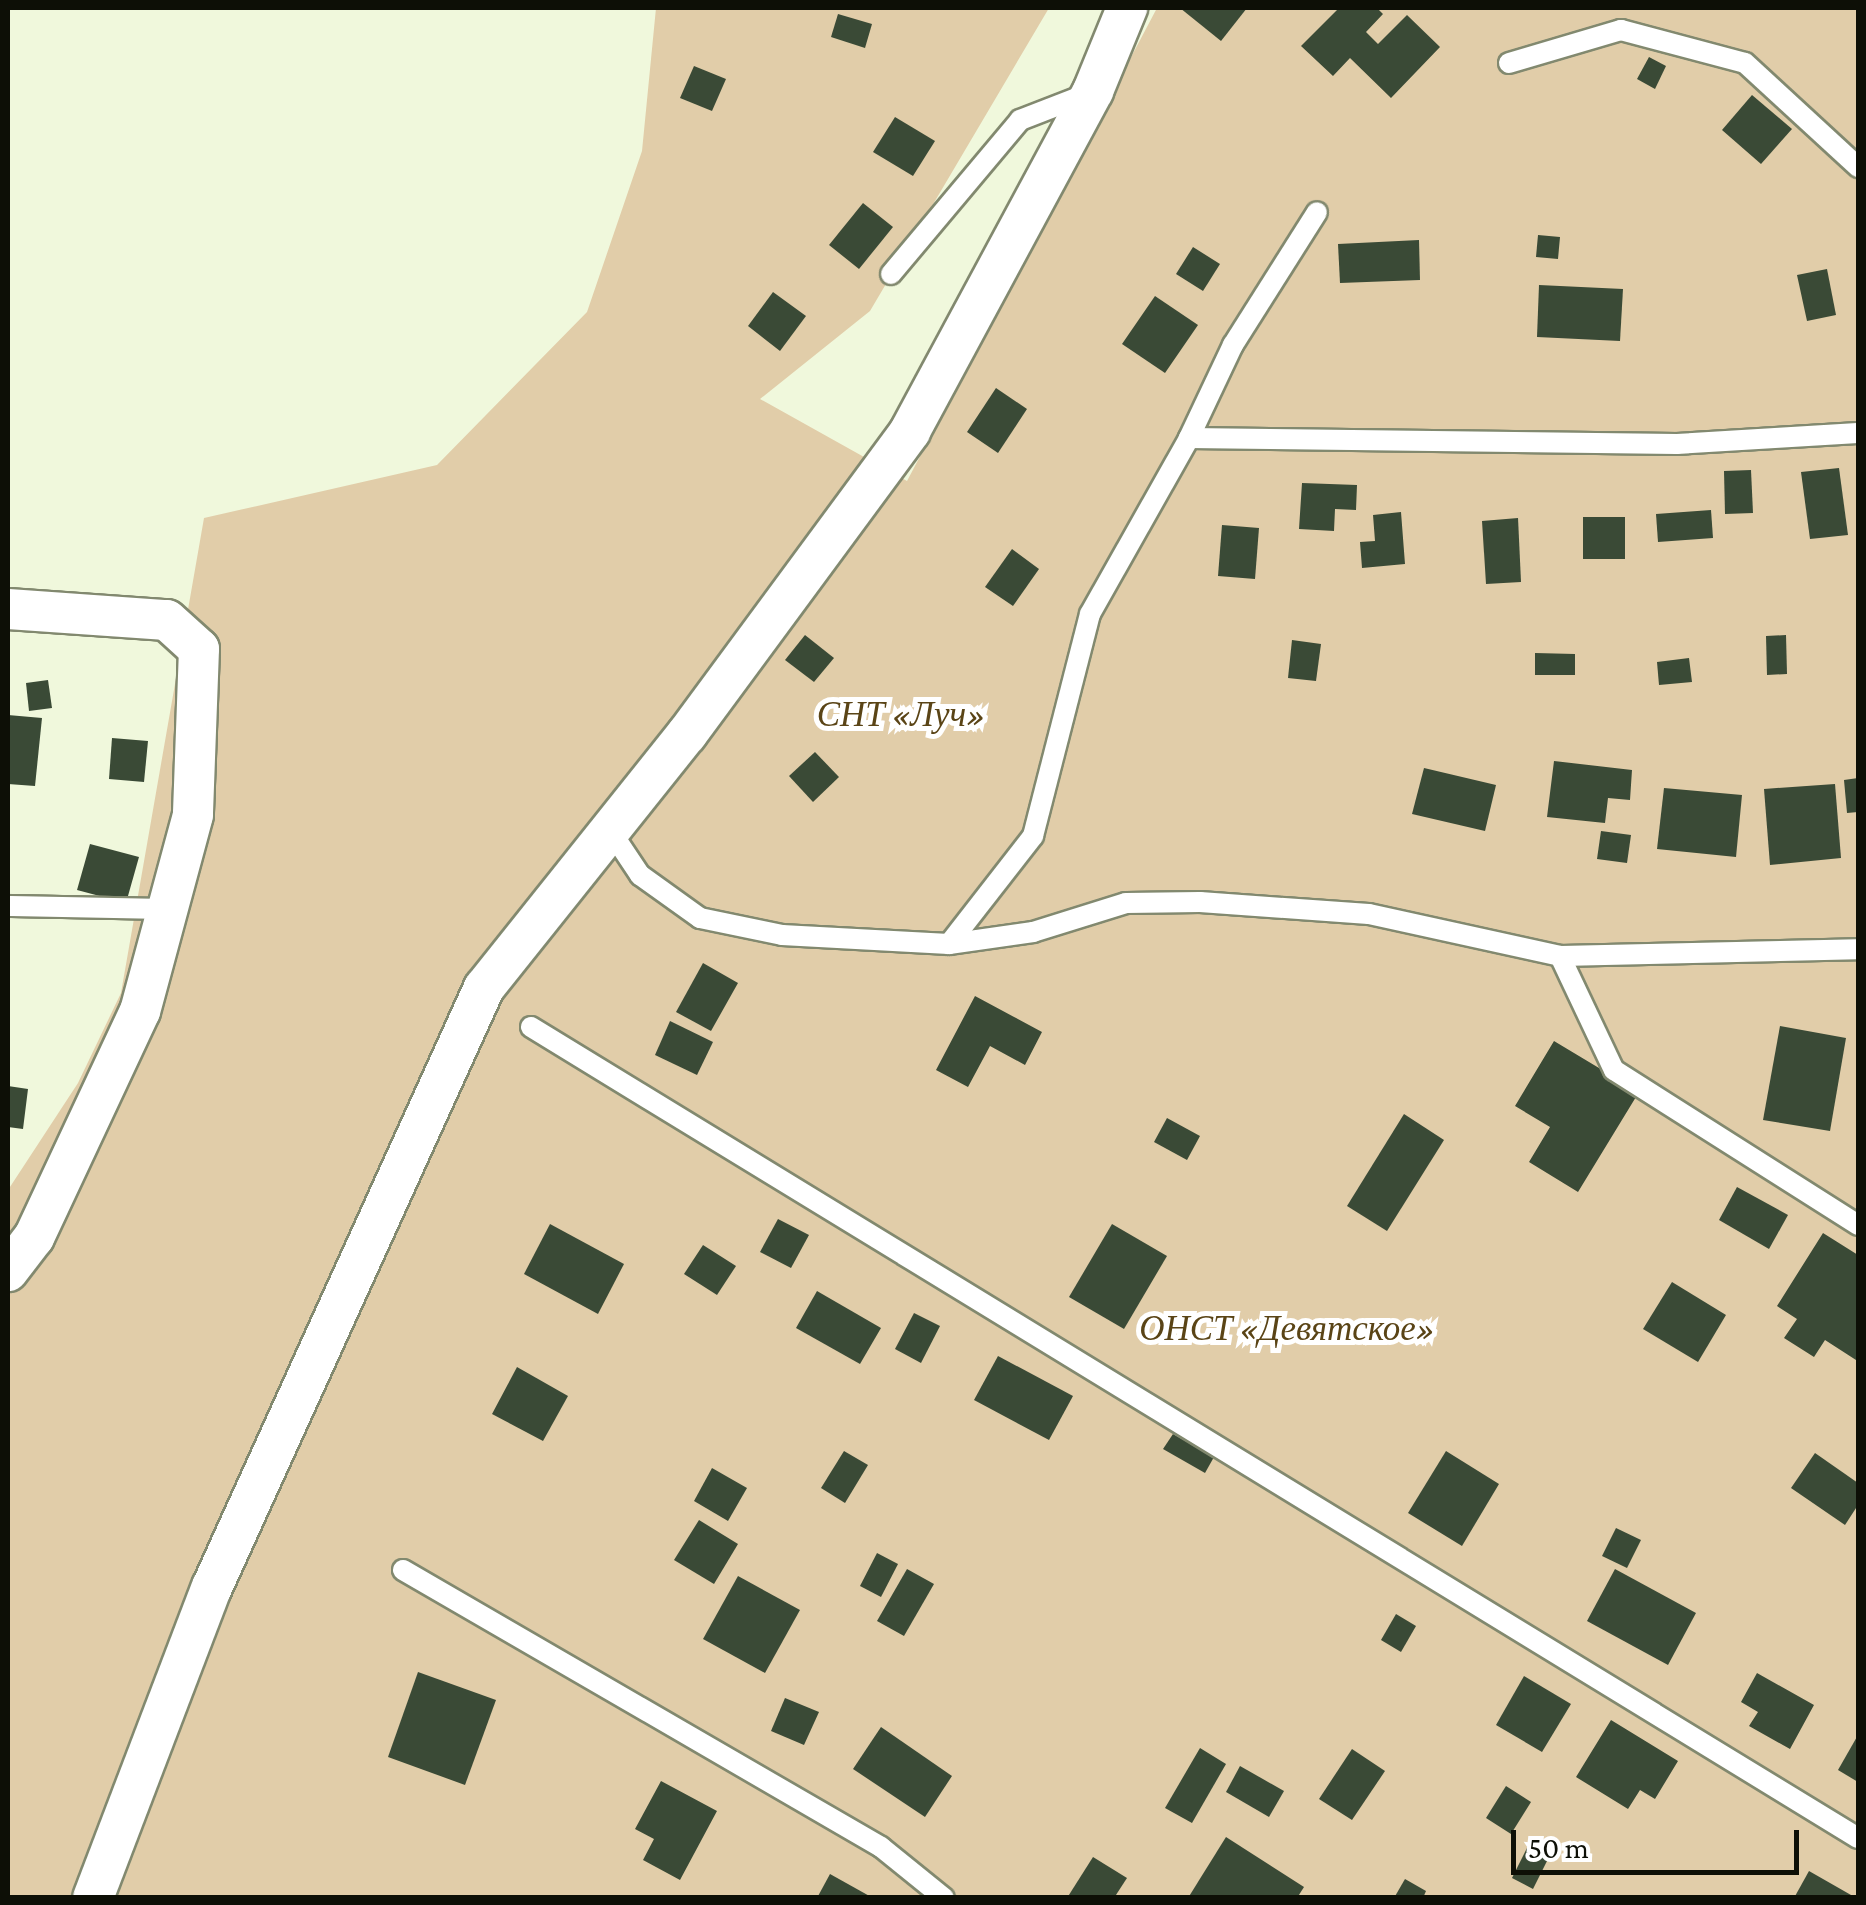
<!DOCTYPE html>
<html>
<head>
<meta charset="utf-8">
<style>
  body { margin:0 }
  #map { position:relative; width:1866px; height:1905px; overflow:hidden; background:#f0f8dc; font-family:"Crimson Pro",serif }
  div>[style] { position:absolute }
  .green>* { inset:0; background:#e1cda9 }
  .building>* { inset:0; background:#3a4a36 }
  .roads { filter:drop-shadow(2px 0 #82896f) drop-shadow(-2px 0 #82896f) drop-shadow(0 2px #82896f) drop-shadow(0 -2px #82896f) }
  .service>* { height:20px; margin:-10px; padding:0 10px; transform-origin:10px; border-radius:10px; background:#fff }
  .minor>* { height:40px; margin:-20px; padding:0 20px; transform-origin:20px; border-radius:20px; background:#fff }
  span { translate:-50% -50%; white-space:nowrap; text-align:center; line-height:1.15; -webkit-text-stroke:10px #fff; paint-order:stroke }
  .park-label { font-size:35px; color:#5a4416; font-style:italic }
  .frame { position:absolute; inset:0; border:10px solid #0d0f06; pointer-events:none }
  .scale { position:absolute; left:1511px; top:1830px; width:288px; height:45px; box-sizing:border-box; border:5px solid #0d0f06; border-top:0; padding-left:12px; font-size:30px; line-height:35px; white-space:nowrap; color:#0d0f06; -webkit-text-stroke:8px #fff; paint-order:stroke }
</style>
</head>
<body>
<div id="map">
  <div class="green">
    <div style="clip-path:polygon(656px 8px,1049px 8px,870px 311px,760px 399px,907px 481px,1157px 8px,1858px 8px,1858px 1897px,8px 1898px,8px 1190px,78px 1083px,121px 993px,204px 518px,437px 465px,587px 312px,642px 151px)"></div>
  </div>
  <div class="building">
    <div style="clip-path:polygon(1180px 8px,1247px 8px,1221px 41px)"></div>
    <div style="clip-path:polygon(1339px 8px,1377px 8px,1383px 14px,1366px 32px,1378px 44px,1407px 15px,1440px 47px,1391px 98px,1350px 58px,1333px 76px,1301px 46px)"></div>
    <div style="clip-path:polygon(838px 14px,872px 24px,865px 48px,831px 37px)"></div>
    <div style="clip-path:polygon(1649px 57px,1666px 66px,1655px 89px,1637px 79px)"></div>
    <div style="clip-path:polygon(694px 66px,726px 79px,712px 111px,680px 98px)"></div>
    <div style="clip-path:polygon(1752px 95px,1792px 129px,1761px 164px,1722px 130px)"></div>
    <div style="clip-path:polygon(895px 117px,935px 141px,913px 176px,873px 152px)"></div>
    <div style="clip-path:polygon(863px 203px,893px 227px,859px 269px,829px 245px)"></div>
    <div style="clip-path:polygon(1538px 235px,1560px 237px,1558px 259px,1536px 257px)"></div>
    <div style="clip-path:polygon(1419px 240px,1420px 280px,1340px 283px,1338px 244px)"></div>
    <div style="clip-path:polygon(1193px 247px,1220px 264px,1203px 291px,1176px 274px)"></div>
    <div style="clip-path:polygon(1827px 269px,1836px 315px,1807px 321px,1797px 275px)"></div>
    <div style="clip-path:polygon(1539px 285px,1623px 289px,1620px 341px,1537px 337px)"></div>
    <div style="clip-path:polygon(773px 292px,806px 316px,780px 351px,748px 326px)"></div>
    <div style="clip-path:polygon(1155px 296px,1198px 325px,1165px 373px,1122px 344px)"></div>
    <div style="clip-path:polygon(996px 388px,1027px 409px,998px 453px,967px 432px)"></div>
    <div style="clip-path:polygon(1839px 468px,1848px 535px,1810px 539px,1801px 472px)"></div>
    <div style="clip-path:polygon(1751px 470px,1753px 513px,1725px 514px,1724px 471px)"></div>
    <div style="clip-path:polygon(1302px 483px,1357px 485px,1356px 510px,1335px 509px,1334px 531px,1299px 529px)"></div>
    <div style="clip-path:polygon(1711px 510px,1713px 538px,1658px 542px,1656px 514px)"></div>
    <div style="clip-path:polygon(1401px 512px,1405px 564px,1362px 568px,1360px 542px,1375px 541px,1373px 515px)"></div>
    <div style="clip-path:polygon(1583px 517px,1625px 517px,1625px 559px,1583px 559px)"></div>
    <div style="clip-path:polygon(1518px 518px,1521px 582px,1486px 584px,1482px 521px)"></div>
    <div style="clip-path:polygon(1222px 525px,1259px 528px,1255px 579px,1218px 576px)"></div>
    <div style="clip-path:polygon(1012px 549px,1039px 569px,1013px 606px,985px 587px)"></div>
    <div style="clip-path:polygon(805px 635px,834px 658px,814px 682px,785px 660px)"></div>
    <div style="clip-path:polygon(1786px 635px,1787px 674px,1767px 675px,1766px 636px)"></div>
    <div style="clip-path:polygon(1292px 640px,1321px 644px,1316px 681px,1288px 678px)"></div>
    <div style="clip-path:polygon(1535px 653px,1575px 654px,1575px 675px,1535px 675px)"></div>
    <div style="clip-path:polygon(1689px 658px,1692px 682px,1659px 685px,1657px 662px)"></div>
    <div style="clip-path:polygon(48px 680px,52px 708px,29px 711px,26px 683px)"></div>
    <div style="clip-path:polygon(8px 715px,42px 718px,35px 786px,8px 784px)"></div>
    <div style="clip-path:polygon(112px 738px,148px 741px,144px 782px,109px 779px)"></div>
    <div style="clip-path:polygon(815px 752px,839px 777px,813px 802px,789px 776px)"></div>
    <div style="clip-path:polygon(1554px 761px,1632px 770px,1630px 800px,1608px 798px,1605px 823px,1547px 817px)"></div>
    <div style="clip-path:polygon(1424px 768px,1496px 785px,1485px 831px,1412px 814px)"></div>
    <div style="clip-path:polygon(1858px 778px,1858px 812px,1847px 813px,1844px 780px)"></div>
    <div style="clip-path:polygon(1835px 784px,1841px 858px,1770px 865px,1764px 789px)"></div>
    <div style="clip-path:polygon(1664px 788px,1742px 795px,1736px 857px,1657px 849px)"></div>
    <div style="clip-path:polygon(1601px 831px,1631px 835px,1627px 863px,1597px 859px)"></div>
    <div style="clip-path:polygon(90px 844px,139px 857px,126px 903px,77px 890px)"></div>
    <div style="clip-path:polygon(703px 963px,738px 983px,711px 1031px,676px 1012px)"></div>
    <div style="clip-path:polygon(975px 996px,1042px 1032px,1025px 1065px,990px 1046px,968px 1087px,936px 1070px)"></div>
    <div style="clip-path:polygon(670px 1021px,713px 1042px,697px 1075px,655px 1055px)"></div>
    <div style="clip-path:polygon(1780px 1026px,1846px 1038px,1830px 1131px,1763px 1120px)"></div>
    <div style="clip-path:polygon(1554px 1041px,1639px 1092px,1578px 1192px,1529px 1162px,1550px 1127px,1515px 1106px)"></div>
    <div style="clip-path:polygon(8px 1086px,28px 1089px,23px 1129px,8px 1127px)"></div>
    <div style="clip-path:polygon(1404px 1114px,1444px 1140px,1387px 1231px,1347px 1206px)"></div>
    <div style="clip-path:polygon(1167px 1118px,1200px 1136px,1187px 1160px,1154px 1142px)"></div>
    <div style="clip-path:polygon(1737px 1187px,1788px 1215px,1769px 1249px,1719px 1220px)"></div>
    <div style="clip-path:polygon(778px 1219px,809px 1235px,791px 1268px,760px 1252px)"></div>
    <div style="clip-path:polygon(550px 1224px,624px 1264px,598px 1314px,524px 1274px)"></div>
    <div style="clip-path:polygon(1112px 1224px,1167px 1256px,1124px 1329px,1069px 1297px)"></div>
    <div style="clip-path:polygon(1823px 1233px,1858px 1255px,1856px 1360px,1825px 1340px,1814px 1357px,1784px 1338px,1797px 1319px,1777px 1306px)"></div>
    <div style="clip-path:polygon(703px 1245px,736px 1266px,717px 1295px,684px 1274px)"></div>
    <div style="clip-path:polygon(1672px 1282px,1726px 1315px,1698px 1362px,1643px 1329px)"></div>
    <div style="clip-path:polygon(817px 1291px,881px 1328px,860px 1364px,796px 1328px)"></div>
    <div style="clip-path:polygon(914px 1313px,940px 1326px,921px 1363px,895px 1349px)"></div>
    <div style="clip-path:polygon(998px 1356px,1073px 1396px,1049px 1440px,974px 1400px)"></div>
    <div style="clip-path:polygon(517px 1367px,568px 1396px,543px 1441px,492px 1414px)"></div>
    <div style="clip-path:polygon(1173px 1434px,1214px 1457px,1205px 1473px,1163px 1449px)"></div>
    <div style="clip-path:polygon(844px 1451px,868px 1465px,845px 1503px,821px 1488px)"></div>
    <div style="clip-path:polygon(1446px 1451px,1499px 1484px,1462px 1546px,1408px 1513px)"></div>
    <div style="clip-path:polygon(1815px 1453px,1858px 1483px,1858px 1505px,1845px 1525px,1791px 1488px)"></div>
    <div style="clip-path:polygon(712px 1468px,747px 1488px,728px 1521px,694px 1501px)"></div>
    <div style="clip-path:polygon(699px 1520px,738px 1544px,714px 1584px,674px 1560px)"></div>
    <div style="clip-path:polygon(1616px 1528px,1641px 1540px,1627px 1568px,1602px 1556px)"></div>
    <div style="clip-path:polygon(877px 1553px,898px 1564px,881px 1597px,860px 1586px)"></div>
    <div style="clip-path:polygon(907px 1569px,934px 1584px,904px 1636px,877px 1621px)"></div>
    <div style="clip-path:polygon(1615px 1569px,1696px 1613px,1668px 1665px,1587px 1621px)"></div>
    <div style="clip-path:polygon(738px 1576px,800px 1610px,765px 1673px,703px 1639px)"></div>
    <div style="clip-path:polygon(1396px 1614px,1416px 1626px,1401px 1652px,1381px 1640px)"></div>
    <div style="clip-path:polygon(418px 1672px,496px 1700px,465px 1785px,388px 1757px)"></div>
    <div style="clip-path:polygon(1757px 1673px,1814px 1705px,1790px 1749px,1749px 1726px,1758px 1712px,1741px 1702px)"></div>
    <div style="clip-path:polygon(1524px 1676px,1571px 1704px,1542px 1752px,1496px 1725px)"></div>
    <div style="clip-path:polygon(785px 1698px,819px 1712px,804px 1745px,771px 1731px)"></div>
    <div style="clip-path:polygon(1611px 1720px,1678px 1761px,1655px 1799px,1640px 1790px,1628px 1809px,1576px 1777px)"></div>
    <div style="clip-path:polygon(881px 1727px,952px 1776px,925px 1817px,853px 1769px)"></div>
    <div style="clip-path:polygon(1858px 1735px,1858px 1782px,1838px 1770px)"></div>
    <div style="clip-path:polygon(1200px 1748px,1226px 1764px,1192px 1823px,1165px 1808px)"></div>
    <div style="clip-path:polygon(1352px 1749px,1385px 1771px,1352px 1820px,1319px 1799px)"></div>
    <div style="clip-path:polygon(1240px 1766px,1284px 1791px,1269px 1817px,1226px 1792px)"></div>
    <div style="clip-path:polygon(661px 1781px,717px 1811px,680px 1880px,643px 1860px,654px 1839px,635px 1829px)"></div>
    <div style="clip-path:polygon(1506px 1786px,1531px 1802px,1511px 1834px,1486px 1818px)"></div>
    <div style="clip-path:polygon(1226px 1837px,1304px 1887px,1297px 1898px,1188px 1898px)"></div>
    <div style="clip-path:polygon(1527px 1848px,1548px 1859px,1533px 1889px,1512px 1878px)"></div>
    <div style="clip-path:polygon(1093px 1857px,1127px 1878px,1114px 1898px,1067px 1898px)"></div>
    <div style="clip-path:polygon(1809px 1871px,1851px 1895px,1850px 1898px,1794px 1898px)"></div>
    <div style="clip-path:polygon(830px 1874px,873px 1898px,817px 1898px)"></div>
    <div style="clip-path:polygon(1405px 1879px,1426px 1891px,1423px 1898px,1394px 1898px)"></div>
  </div>
  <div class="roads">
    <div class="service">
      <div style="left:1509px;top:63px;width:117px;rotate:-16.4deg"></div>
      <div style="left:1621px;top:30px;width:128px;rotate:14.9deg"></div>
      <div style="left:1745px;top:63px;width:154px;rotate:42.6deg"></div>
      <div style="left:891px;top:274px;width:201px;rotate:-50deg"></div>
      <div style="left:1020px;top:120px;width:72px;rotate:-21.2deg"></div>
      <div style="left:1189px;top:438px;width:103px;rotate:-64.7deg"></div>
      <div style="left:1233px;top:345px;width:157px;rotate:-57.7deg"></div>
      <div style="left:608px;top:827px;width:58px;rotate:56.3deg"></div>
      <div style="left:640px;top:875px;width:74px;rotate:35.6deg"></div>
      <div style="left:700px;top:918px;width:84px;rotate:11.7deg"></div>
      <div style="left:782px;top:935px;width:167px;rotate:3.1deg"></div>
      <div style="left:949px;top:944px;width:85px;rotate:-8.1deg"></div>
      <div style="left:1033px;top:932px;width:97px;rotate:-17.3deg"></div>
      <div style="left:1126px;top:903px;width:74px;rotate:-0.8deg"></div>
      <div style="left:1200px;top:902px;width:169px;rotate:4.1deg"></div>
      <div style="left:1369px;top:914px;width:196px;rotate:12.4deg"></div>
      <div style="left:1560px;top:956px;width:298px;rotate:-1.3deg"></div>
      <div style="left:8px;top:906px;width:160px;rotate:1.1deg"></div>
      <div style="left:949px;top:944px;width:137px;rotate:-52.1deg"></div>
      <div style="left:1033px;top:836px;width:229px;rotate:-75.6deg"></div>
      <div style="left:1090px;top:614px;width:202px;rotate:-60.6deg"></div>
      <div style="left:1189px;top:438px;width:488px;rotate:0.7deg"></div>
      <div style="left:1677px;top:444px;width:181px;rotate:-3.5deg"></div>
      <div style="left:1560px;top:956px;width:126px;rotate:64.7deg"></div>
      <div style="left:1614px;top:1070px;width:289px;rotate:32.4deg"></div>
      <div style="left:531px;top:1027px;width:1555px;rotate:31.43deg"></div>
      <div style="left:403px;top:1570px;width:552px;rotate:30.09deg"></div>
      <div style="left:881px;top:1847px;width:81px;rotate:39deg"></div>
    </div>
    <div class="minor">
      <div style="left:8px;top:609px;width:159px;rotate:4deg"></div>
      <div style="left:167px;top:620px;width:43px;rotate:42.2deg"></div>
      <div style="left:199px;top:649px;width:166px;rotate:92.1deg"></div>
      <div style="left:193px;top:815px;width:203px;rotate:105.1deg"></div>
      <div style="left:140px;top:1011px;width:250px;rotate:115.1deg"></div>
      <div style="left:34px;top:1237px;width:43px;rotate:127.4deg"></div>
      <div style="left:93px;top:1898px;width:333px;rotate:-69.1deg"></div>
      <div style="left:212px;top:1587px;width:658px;rotate:-65.58deg"></div>
      <div style="left:484px;top:988px;width:325px;rotate:-51.4deg"></div>
      <div style="left:687px;top:734px;width:376px;rotate:-53.6deg"></div>
      <div style="left:910px;top:431px;width:386px;rotate:-61.7deg"></div>
      <div style="left:1093px;top:91px;width:90px;rotate:-67.7deg"></div>
    </div>
  </div>
  <div class="park-label">
    <span style="left:901px;top:715px">СНТ «Луч»</span>
    <span style="left:1287px;top:1329px">ОНСТ «Девятское»</span>
  </div>
  <div class="frame"></div>
  <div class="scale">50 m</div>
</div>
</body>
</html>
